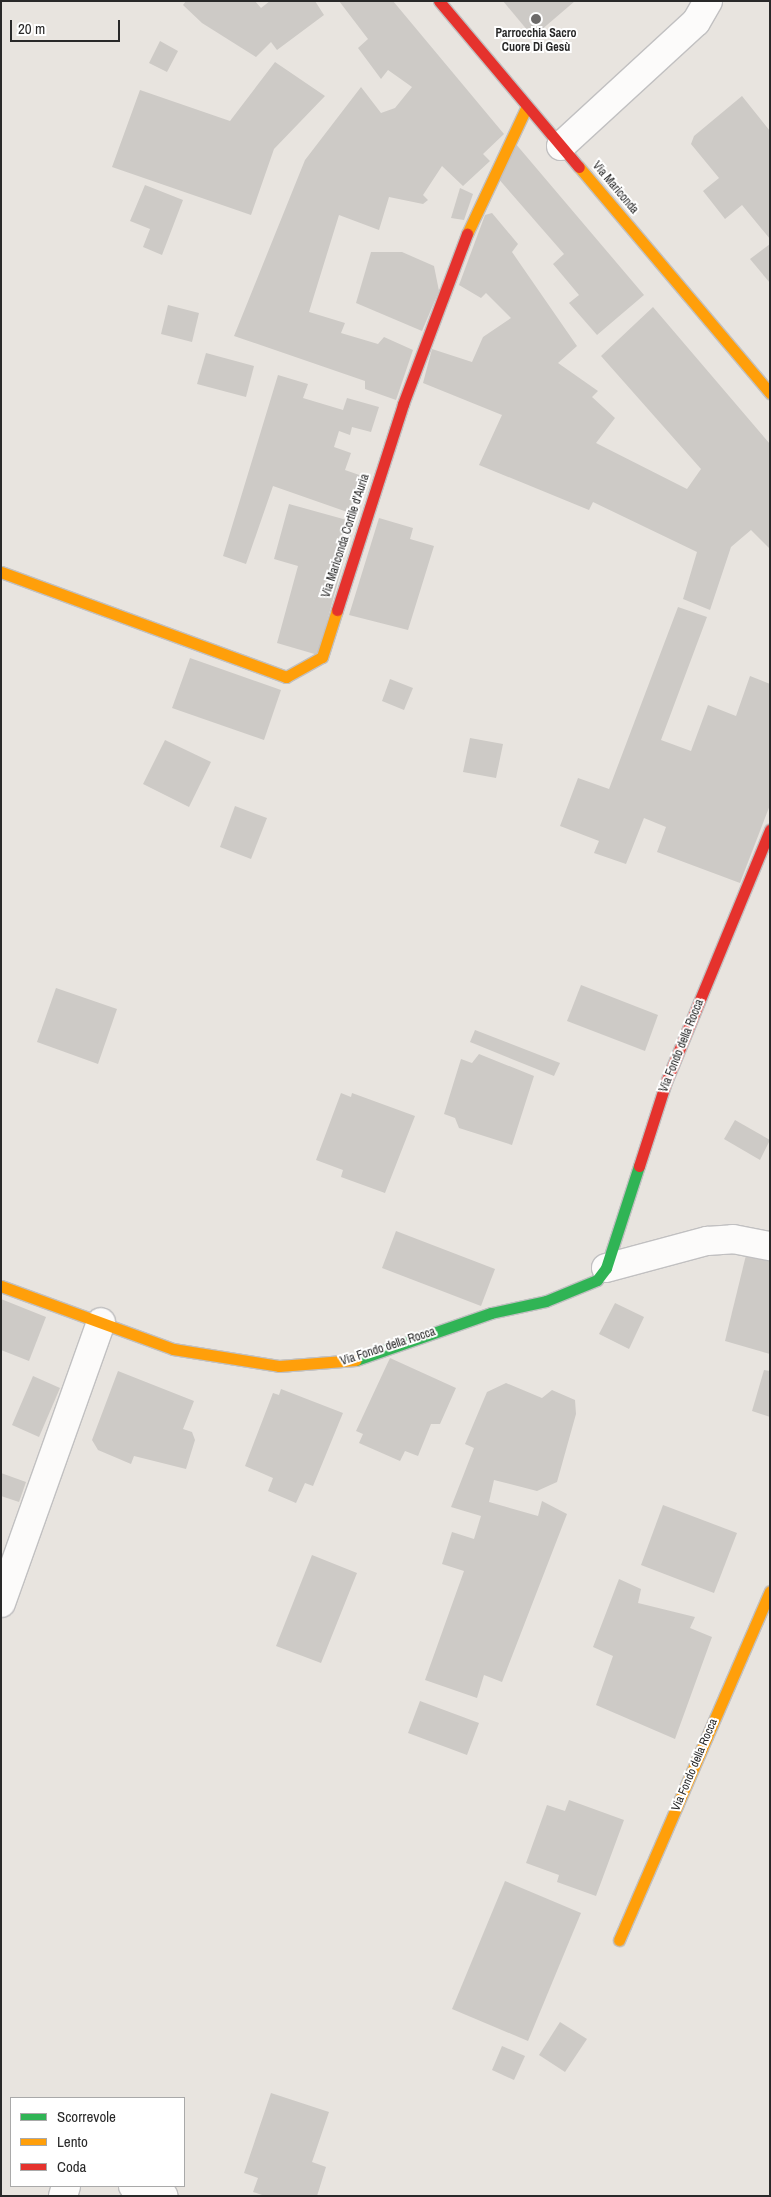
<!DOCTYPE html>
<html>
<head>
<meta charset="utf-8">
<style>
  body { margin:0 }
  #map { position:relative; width:771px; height:2197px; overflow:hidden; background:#e8e4df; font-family:"Archivo Narrow",sans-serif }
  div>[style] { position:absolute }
  .building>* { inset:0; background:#cdcac6 }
  .roads { filter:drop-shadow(1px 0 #c1c0c1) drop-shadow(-1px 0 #c1c0c1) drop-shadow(0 1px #c1c0c1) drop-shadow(0 -1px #c1c0c1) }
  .street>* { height:28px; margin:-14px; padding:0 14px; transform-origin:14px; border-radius:14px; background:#fcfbfa }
  .fast>* { height:11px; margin:-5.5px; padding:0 5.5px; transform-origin:5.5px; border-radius:5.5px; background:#30b455 }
  .slow>* { height:11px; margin:-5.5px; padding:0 5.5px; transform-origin:5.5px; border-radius:5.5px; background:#ff9f0a }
  .jam>* { height:11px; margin:-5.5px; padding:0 5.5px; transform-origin:5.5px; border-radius:5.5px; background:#e5322d }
  .dots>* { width:14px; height:14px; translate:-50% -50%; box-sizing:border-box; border:2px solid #fff; border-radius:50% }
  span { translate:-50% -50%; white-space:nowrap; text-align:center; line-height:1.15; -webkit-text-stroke:4px #fff; paint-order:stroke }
  .poi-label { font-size:12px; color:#292929; font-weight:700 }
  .street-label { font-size:12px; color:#292929 }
  .frame { position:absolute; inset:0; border:2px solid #292929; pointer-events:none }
  .legend { position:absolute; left:10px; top:2097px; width:175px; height:90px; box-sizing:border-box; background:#fff; border:1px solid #a9a9a9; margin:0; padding:6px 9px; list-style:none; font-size:15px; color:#292929 }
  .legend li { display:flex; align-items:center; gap:10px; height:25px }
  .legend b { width:25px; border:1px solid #a9a9a9 }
  .scale { position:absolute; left:10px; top:20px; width:110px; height:22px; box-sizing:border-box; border:2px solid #292929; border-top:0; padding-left:6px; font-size:15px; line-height:18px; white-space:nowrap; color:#292929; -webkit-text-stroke:4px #fff; paint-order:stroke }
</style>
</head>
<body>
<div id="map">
  <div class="building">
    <div style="clip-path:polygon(186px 1px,255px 1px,261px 8px,270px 1px,315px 1px,324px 15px,277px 50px,271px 42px,256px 57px,202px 23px,183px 5px)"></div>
    <div style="clip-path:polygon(339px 1px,393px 1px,504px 134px,483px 154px,490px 161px,463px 186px,442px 166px,423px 195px,428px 200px,423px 204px,389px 197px,379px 230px,339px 215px,309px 312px,345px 323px,341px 333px,378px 344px,384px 337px,413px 350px,396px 400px,365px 389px,365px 381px,234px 336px,305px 160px,361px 87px,381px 113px,395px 108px,412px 87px,388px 70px,381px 79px,358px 48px,368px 39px)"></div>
    <div style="clip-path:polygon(503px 1px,575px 1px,533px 37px)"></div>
    <div style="clip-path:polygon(160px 41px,178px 51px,167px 72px,149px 63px)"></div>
    <div style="clip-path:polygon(275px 62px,325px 96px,274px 149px,251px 215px,112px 167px,140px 90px,230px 121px)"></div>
    <div style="clip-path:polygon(742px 96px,770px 131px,770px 239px,742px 205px,725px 219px,703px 191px,719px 178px,691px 144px,694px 136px)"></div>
    <div style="clip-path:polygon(515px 143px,644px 295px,597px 335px,569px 303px,579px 295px,553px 264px,564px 254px,497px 177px)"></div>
    <div style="clip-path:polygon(145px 185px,183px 200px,162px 255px,143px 247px,150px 229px,130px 221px)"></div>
    <div style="clip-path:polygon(460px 188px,473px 194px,464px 220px,451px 218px)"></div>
    <div style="clip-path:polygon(492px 213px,518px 244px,512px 252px,577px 346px,558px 363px,598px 391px,592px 397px,615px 418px,596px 443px,687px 489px,701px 469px,601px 356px,653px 307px,770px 444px,770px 549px,751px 530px,731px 547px,710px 610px,683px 599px,697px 552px,593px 502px,589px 510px,479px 465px,502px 415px,423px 383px,432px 349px,472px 362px,483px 337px,511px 318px,486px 293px,481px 298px,459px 285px,485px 215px)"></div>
    <div style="clip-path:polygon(770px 244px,770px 283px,750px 259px)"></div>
    <div style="clip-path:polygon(371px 252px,402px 252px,434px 266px,439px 291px,422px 331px,356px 303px)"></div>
    <div style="clip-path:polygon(168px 305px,199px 313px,192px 342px,161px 334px)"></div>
    <div style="clip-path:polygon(206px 353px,254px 366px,246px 397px,197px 384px)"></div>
    <div style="clip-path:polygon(278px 375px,308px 384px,303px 398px,343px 410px,347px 398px,379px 407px,371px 432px,352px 427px,350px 435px,339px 431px,334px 447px,351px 453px,345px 470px,365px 477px,353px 514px,273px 486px,246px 564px,223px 556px)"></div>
    <div style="clip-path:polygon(289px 504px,354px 522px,318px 655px,277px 643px,298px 566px,274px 559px)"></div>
    <div style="clip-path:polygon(379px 518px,413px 528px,410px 539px,434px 546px,408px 630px,349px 615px)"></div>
    <div style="clip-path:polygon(678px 607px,707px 617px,661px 740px,691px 751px,708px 705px,736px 716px,750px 676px,770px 684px,770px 805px,740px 883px,657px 852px,666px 827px,644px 818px,626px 864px,594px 853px,599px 841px,560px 826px,578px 778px,609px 789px)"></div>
    <div style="clip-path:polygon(190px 658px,281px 690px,264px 740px,172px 708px)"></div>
    <div style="clip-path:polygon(390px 679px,413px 688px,404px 710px,382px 701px)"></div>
    <div style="clip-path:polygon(470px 738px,503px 744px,496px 778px,463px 772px)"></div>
    <div style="clip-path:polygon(165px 740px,211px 762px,189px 807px,143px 784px)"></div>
    <div style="clip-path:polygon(235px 806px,267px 818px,251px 859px,220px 847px)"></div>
    <div style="clip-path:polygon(581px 985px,658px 1015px,645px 1051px,567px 1021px)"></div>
    <div style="clip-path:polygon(56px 988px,117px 1009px,98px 1064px,37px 1042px)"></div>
    <div style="clip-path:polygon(475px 1030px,560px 1063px,554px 1076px,470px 1042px)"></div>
    <div style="clip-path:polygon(479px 1054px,534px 1076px,512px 1145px,459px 1128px,455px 1118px,444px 1114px,461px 1059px,472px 1063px)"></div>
    <div style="clip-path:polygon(341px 1093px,351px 1097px,352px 1093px,415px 1116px,385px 1193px,341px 1177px,343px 1170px,316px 1160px)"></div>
    <div style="clip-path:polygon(735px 1120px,770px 1140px,760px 1160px,724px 1139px)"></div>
    <div style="clip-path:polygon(396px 1231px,495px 1269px,481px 1306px,382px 1268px)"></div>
    <div style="clip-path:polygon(747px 1251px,770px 1258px,770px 1354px,725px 1341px)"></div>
    <div style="clip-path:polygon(1px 1299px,46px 1317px,29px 1361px,1px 1350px)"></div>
    <div style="clip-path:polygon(615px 1303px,644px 1317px,629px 1349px,599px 1334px)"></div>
    <div style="clip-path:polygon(390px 1358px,456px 1388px,440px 1424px,431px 1424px,418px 1456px,405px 1451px,400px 1461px,359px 1443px,363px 1434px,356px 1431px)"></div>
    <div style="clip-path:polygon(764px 1370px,770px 1371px,770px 1417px,752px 1411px)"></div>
    <div style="clip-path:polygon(118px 1371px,194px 1401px,183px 1429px,192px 1432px,195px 1440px,186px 1469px,134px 1456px,131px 1464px,98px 1450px,92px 1440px)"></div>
    <div style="clip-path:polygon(33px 1376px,60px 1388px,39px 1437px,12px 1425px)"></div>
    <div style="clip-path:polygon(506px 1383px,542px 1398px,552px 1390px,575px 1400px,576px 1414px,557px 1482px,537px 1491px,494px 1480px,489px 1502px,538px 1516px,542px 1501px,567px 1514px,502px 1682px,484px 1675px,477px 1698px,425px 1680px,464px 1571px,442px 1564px,452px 1532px,474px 1539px,481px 1516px,451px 1507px,474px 1448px,465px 1444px,487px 1392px)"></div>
    <div style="clip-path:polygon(281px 1389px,343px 1413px,313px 1486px,305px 1483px,296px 1503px,268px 1491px,273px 1478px,245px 1466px,273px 1393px,279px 1395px)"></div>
    <div style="clip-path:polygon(1px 1473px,26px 1482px,19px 1502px,1px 1496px)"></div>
    <div style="clip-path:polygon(663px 1505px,737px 1533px,714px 1593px,641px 1565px)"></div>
    <div style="clip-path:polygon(312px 1555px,357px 1573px,321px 1663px,276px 1646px)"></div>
    <div style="clip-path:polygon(619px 1579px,641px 1589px,638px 1603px,695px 1617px,690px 1628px,712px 1637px,675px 1739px,596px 1705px,613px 1656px,593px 1647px)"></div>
    <div style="clip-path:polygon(420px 1701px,479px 1723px,467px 1755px,408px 1733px)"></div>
    <div style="clip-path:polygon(569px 1800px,624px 1820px,596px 1896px,557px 1882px,559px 1875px,526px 1863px,547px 1805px,565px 1811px)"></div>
    <div style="clip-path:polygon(505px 1881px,581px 1913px,528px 2041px,452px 2009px)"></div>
    <div style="clip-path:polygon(560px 2022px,587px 2039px,565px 2072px,539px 2055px)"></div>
    <div style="clip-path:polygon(502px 2046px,525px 2056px,514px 2080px,492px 2070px)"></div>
    <div style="clip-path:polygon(271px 2093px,329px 2112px,312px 2162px,326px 2167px,317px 2196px,265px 2196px,253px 2192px,258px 2178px,244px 2173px)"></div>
  </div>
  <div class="roads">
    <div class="street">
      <div style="left:561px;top:146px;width:183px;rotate:-42.6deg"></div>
      <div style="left:696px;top:22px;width:24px;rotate:-60deg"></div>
      <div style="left:606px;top:1268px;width:105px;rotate:-15deg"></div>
      <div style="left:707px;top:1241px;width:26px;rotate:-4deg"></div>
      <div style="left:733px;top:1239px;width:38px;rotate:11deg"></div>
      <div style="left:1px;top:1603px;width:298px;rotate:-70.4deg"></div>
      <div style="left:133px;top:2186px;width:32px;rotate:18deg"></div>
      <div style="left:63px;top:2196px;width:10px;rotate:-73deg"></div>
    </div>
    <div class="fast">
      <div style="left:356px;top:1360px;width:143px;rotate:-19.2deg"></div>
      <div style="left:491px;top:1313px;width:56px;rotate:-12.3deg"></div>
      <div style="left:546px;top:1301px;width:55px;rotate:-22.4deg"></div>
      <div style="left:597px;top:1280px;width:15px;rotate:-53deg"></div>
      <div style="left:606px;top:1268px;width:107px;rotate:-72.1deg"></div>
    </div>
    <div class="slow">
      <div style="left:579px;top:167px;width:296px;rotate:49.8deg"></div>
      <div style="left:467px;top:234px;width:141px;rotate:-64.9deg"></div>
      <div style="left:1px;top:572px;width:304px;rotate:20.2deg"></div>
      <div style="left:286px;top:677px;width:41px;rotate:-29.1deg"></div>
      <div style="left:322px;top:657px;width:49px;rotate:-72.3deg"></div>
      <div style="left:1px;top:1286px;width:183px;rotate:20.1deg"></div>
      <div style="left:173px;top:1349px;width:107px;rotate:9.1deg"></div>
      <div style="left:279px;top:1366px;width:77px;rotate:-4.5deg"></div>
      <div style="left:619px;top:1940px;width:380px;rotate:-66.6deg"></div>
    </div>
    <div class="jam">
      <div style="left:439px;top:1px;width:217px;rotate:49.9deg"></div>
      <div style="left:337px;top:610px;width:216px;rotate:-72.2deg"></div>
      <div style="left:403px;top:404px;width:182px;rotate:-69.4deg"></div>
      <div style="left:639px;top:1166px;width:88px;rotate:-72.2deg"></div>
      <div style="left:666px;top:1082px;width:273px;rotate:-67.6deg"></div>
    </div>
  </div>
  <div class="dots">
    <div style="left:536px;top:19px;background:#6c6a69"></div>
  </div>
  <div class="poi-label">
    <span style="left:536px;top:41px">Parrocchia Sacro<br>Cuore Di Gesù</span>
  </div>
  <div class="street-label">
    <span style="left:615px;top:188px;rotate:50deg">Via Mariconda</span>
    <span style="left:346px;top:536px;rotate:-72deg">Via Mariconda Cortile d'Auria</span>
    <span style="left:682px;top:1046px;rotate:-68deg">Via Fondo della Rocca</span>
    <span style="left:388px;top:1347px;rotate:-18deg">Via Fondo della Rocca</span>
    <span style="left:695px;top:1765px;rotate:-67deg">Via Fondo della Rocca</span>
  </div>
  <div class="frame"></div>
  <ul class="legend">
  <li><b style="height:6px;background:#30b455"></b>Scorrevole</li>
  <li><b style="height:6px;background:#ff9f0a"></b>Lento</li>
  <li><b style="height:6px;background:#e5322d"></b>Coda</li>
  </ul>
  <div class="scale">20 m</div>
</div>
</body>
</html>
